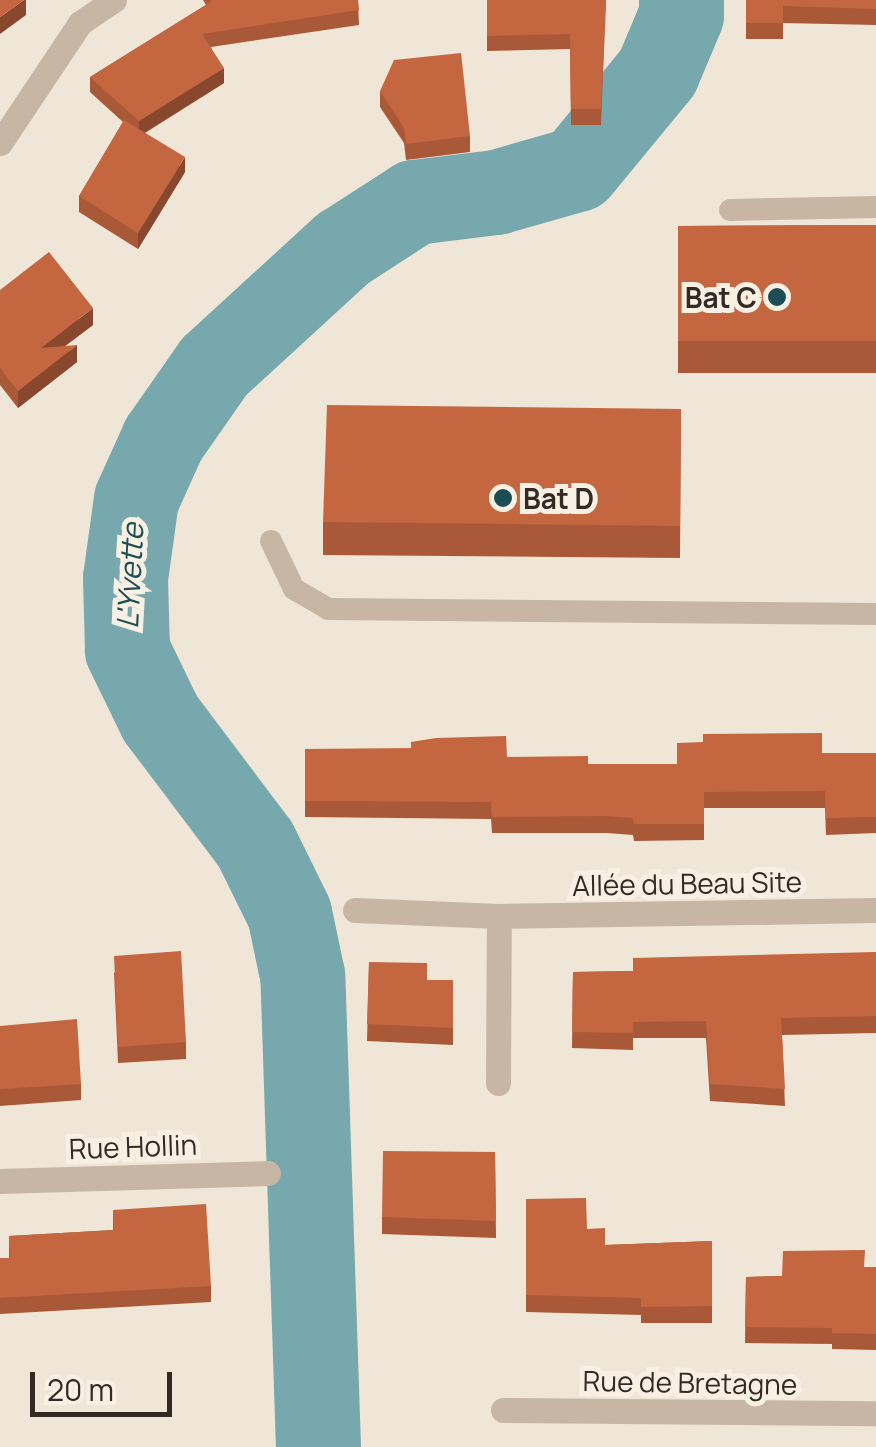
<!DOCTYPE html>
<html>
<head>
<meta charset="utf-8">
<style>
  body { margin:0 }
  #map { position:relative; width:876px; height:1447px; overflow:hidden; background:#f0e6d7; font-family:Manrope,sans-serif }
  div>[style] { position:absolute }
  .river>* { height:85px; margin:-42.5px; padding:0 42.5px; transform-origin:42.5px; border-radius:42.5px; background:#77a8ad }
  .service>* { height:22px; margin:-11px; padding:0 11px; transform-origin:11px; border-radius:11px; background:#c8b6a4 }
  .minor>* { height:25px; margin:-12.5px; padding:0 12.5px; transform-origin:12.5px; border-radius:12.5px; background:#c8b6a4 }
  .wall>* { inset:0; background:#a95938 }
  .shaded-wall>* { inset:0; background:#89482e }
  .building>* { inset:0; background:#c46741 }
  .dots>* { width:28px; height:28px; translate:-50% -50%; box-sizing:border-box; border:5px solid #f8f0e3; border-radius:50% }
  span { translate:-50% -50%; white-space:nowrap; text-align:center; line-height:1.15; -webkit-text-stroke:10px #f8f0e3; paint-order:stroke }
  .poi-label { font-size:28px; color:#332a25; font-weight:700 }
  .right { translate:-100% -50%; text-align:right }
  .left { translate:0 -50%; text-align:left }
  .street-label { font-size:28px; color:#332a25 }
  .water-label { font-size:30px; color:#1c4d54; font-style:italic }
  .scale { position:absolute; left:30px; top:1372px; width:142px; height:45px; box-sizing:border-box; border:5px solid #332a25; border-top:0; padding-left:12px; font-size:30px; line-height:35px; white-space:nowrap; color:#332a25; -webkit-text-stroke:8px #f8f0e3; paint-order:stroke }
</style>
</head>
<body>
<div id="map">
  <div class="river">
    <div style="left:318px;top:1447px;width:472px;rotate:-91.9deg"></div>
    <div style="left:302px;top:975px;width:63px;rotate:-101.8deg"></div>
    <div style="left:289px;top:913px;width:77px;rotate:-116.2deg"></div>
    <div style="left:255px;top:844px;width:158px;rotate:-127deg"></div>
    <div style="left:160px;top:718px;width:76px;rotate:-115.9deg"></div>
    <div style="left:127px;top:650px;width:72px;rotate:-91.6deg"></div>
    <div style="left:125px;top:578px;width:80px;rotate:-82.1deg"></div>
    <div style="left:136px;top:499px;width:66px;rotate:-65.8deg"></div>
    <div style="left:163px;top:439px;width:89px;rotate:-55.1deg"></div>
    <div style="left:214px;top:366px;width:175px;rotate:-42.5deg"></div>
    <div style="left:343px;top:248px;width:85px;rotate:-32.9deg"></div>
    <div style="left:414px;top:202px;width:83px;rotate:-7deg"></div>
    <div style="left:496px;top:192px;width:84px;rotate:-15.9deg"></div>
    <div style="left:577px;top:169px;width:126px;rotate:-50.5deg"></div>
    <div style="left:657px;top:72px;width:62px;rotate:-67.2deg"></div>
    <div style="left:681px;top:15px;width:15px;rotate:-90deg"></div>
  </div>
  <div class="service">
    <div style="left:730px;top:210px;width:146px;rotate:-1.2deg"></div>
    <div style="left:271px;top:541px;width:53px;rotate:64.4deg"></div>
    <div style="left:294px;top:589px;width:39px;rotate:30deg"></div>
    <div style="left:328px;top:609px;width:548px;rotate:0.52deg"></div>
  </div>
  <div class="minor">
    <div style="left:0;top:143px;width:144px;rotate:-56.3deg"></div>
    <div style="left:80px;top:23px;width:41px;rotate:-34.1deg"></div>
    <div style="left:355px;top:910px;width:144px;rotate:2.4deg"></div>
    <div style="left:498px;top:1083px;width:167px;rotate:-89.7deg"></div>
    <div style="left:499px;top:916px;width:377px;rotate:-0.9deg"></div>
    <div style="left:0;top:1181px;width:268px;rotate:-1.7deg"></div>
    <div style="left:503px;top:1410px;width:373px;rotate:0.5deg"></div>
  </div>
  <div class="wall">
    <div style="clip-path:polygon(203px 0,358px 0,359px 25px,211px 47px,224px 83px,145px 133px,185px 172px,138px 249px,79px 212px,79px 196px,123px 122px,90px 92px,90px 77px,206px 5px)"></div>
    <div style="clip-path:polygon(487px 0,606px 0,601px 125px,571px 125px,570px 49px,487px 51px)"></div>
    <div style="clip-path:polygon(746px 0,876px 0,876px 25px,783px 23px,783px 39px,746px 39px)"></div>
    <div style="clip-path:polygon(380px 91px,470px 136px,470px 152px,406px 160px,404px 143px,380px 107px)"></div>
    <div style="clip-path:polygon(876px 225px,876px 373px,678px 373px,678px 226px)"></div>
    <div style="clip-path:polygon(0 290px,93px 325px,65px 346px,77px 362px,18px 408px,0 385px)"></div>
    <div style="clip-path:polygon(681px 409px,680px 558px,323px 555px,323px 522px)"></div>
    <div style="clip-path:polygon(305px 749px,507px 757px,588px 764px,677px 764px,822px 753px,876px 753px,876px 833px,826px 835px,825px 808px,704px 808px,704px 840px,634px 841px,633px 835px,607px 833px,492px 833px,491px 819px,305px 817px)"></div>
    <div style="clip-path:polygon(876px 952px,876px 1033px,782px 1035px,785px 1106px,710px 1101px,706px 1038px,633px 1038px,633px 1050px,572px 1048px,573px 972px,633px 971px)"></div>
    <div style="clip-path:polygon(369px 962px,427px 980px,453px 980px,453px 1045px,367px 1041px)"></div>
    <div style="clip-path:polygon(114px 972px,186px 1042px,186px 1059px,118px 1063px)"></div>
    <div style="clip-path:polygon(0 1026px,81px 1084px,81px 1100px,0 1106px)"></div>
    <div style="clip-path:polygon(495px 1152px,496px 1238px,382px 1234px,382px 1217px)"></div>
    <div style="clip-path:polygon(526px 1199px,587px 1229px,605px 1245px,712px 1241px,712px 1323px,641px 1323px,641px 1315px,526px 1312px)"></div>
    <div style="clip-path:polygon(113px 1210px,211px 1286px,211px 1302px,0 1314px,0 1258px,9px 1258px,9px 1236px,113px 1230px)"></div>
    <div style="clip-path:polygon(865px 1267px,876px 1267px,876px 1350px,832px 1349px,832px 1344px,745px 1343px,746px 1277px,782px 1276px)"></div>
  </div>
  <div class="shaded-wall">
    <div style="clip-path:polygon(24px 0,26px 0,26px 15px,0 34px,0 17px)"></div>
    <div style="clip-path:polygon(224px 68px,224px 83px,139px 136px,139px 121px)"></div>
    <div style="clip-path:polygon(185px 157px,185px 172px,138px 249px,138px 233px)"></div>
    <div style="clip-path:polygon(93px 308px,93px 325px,41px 364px,41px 348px)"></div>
    <div style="clip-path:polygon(77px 345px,77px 362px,18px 408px,18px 391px)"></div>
  </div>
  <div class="building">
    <div style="clip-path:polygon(0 0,24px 0,0 17px)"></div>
    <div style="clip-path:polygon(211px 0,358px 0,359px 10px,202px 34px,224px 68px,139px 121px,90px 77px,212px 1px)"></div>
    <div style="clip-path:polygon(487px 0,606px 0,601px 109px,571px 109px,570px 34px,487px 36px)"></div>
    <div style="clip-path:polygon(746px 0,876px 0,876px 9px,783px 6px,783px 23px,746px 23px)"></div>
    <div style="clip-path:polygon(461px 53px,470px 136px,406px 144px,404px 128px,380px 91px,394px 60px)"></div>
    <div style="clip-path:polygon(124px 120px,185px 157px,138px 233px,79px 196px)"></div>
    <div style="clip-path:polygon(876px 225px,876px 341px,678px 341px,678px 226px)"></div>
    <div style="clip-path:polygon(49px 252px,93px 308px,41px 348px,77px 345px,18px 391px,0 368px,0 290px)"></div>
    <div style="clip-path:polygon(327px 405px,681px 409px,680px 526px,323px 522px)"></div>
    <div style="clip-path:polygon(822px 733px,822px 753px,876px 753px,876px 817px,826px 818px,825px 791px,704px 792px,704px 824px,634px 824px,633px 818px,607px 816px,492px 817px,491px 802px,305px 801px,305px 749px,411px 748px,411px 742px,436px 738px,506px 736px,507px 757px,588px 756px,588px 764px,677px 764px,677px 743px,703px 742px,703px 734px)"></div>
    <div style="clip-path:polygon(181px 951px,186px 1042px,118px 1047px,114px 956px)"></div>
    <div style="clip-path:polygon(876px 952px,876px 1016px,781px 1018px,785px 1089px,710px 1084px,706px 1021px,633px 1022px,633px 1033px,572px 1032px,573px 972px,633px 971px,633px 958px)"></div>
    <div style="clip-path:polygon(369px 962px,427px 963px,427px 980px,453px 980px,453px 1028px,367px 1024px)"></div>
    <div style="clip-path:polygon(77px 1019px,81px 1084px,0 1089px,0 1026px)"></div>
    <div style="clip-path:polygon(383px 1151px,495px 1152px,496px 1221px,382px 1217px)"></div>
    <div style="clip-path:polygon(586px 1198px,587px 1229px,605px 1228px,605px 1245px,712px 1241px,712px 1306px,641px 1307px,641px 1298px,526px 1295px,526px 1199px)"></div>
    <div style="clip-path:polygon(206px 1204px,211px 1286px,0 1298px,0 1258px,10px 1258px,9px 1236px,114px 1230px,113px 1210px)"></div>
    <div style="clip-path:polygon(865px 1250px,864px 1267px,876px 1267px,876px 1334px,832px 1333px,832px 1328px,745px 1327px,746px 1277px,782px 1276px,783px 1251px)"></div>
  </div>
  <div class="dots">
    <div style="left:777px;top:297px;background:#1c4d54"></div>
    <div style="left:503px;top:498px;background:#1c4d54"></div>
  </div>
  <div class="poi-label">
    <span class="right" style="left:757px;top:297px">Bat C</span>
    <span class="left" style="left:523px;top:498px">Bat D</span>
  </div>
  <div class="street-label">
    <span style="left:687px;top:883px;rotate:-1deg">Allée du Beau Site</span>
    <span style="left:133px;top:1146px;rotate:-2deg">Rue Hollin</span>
    <span style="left:690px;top:1382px;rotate:1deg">Rue de Bretagne</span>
  </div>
  <div class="water-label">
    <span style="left:130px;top:576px;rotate:-87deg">L'Yvette</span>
  </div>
  <div class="scale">20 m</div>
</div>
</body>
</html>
